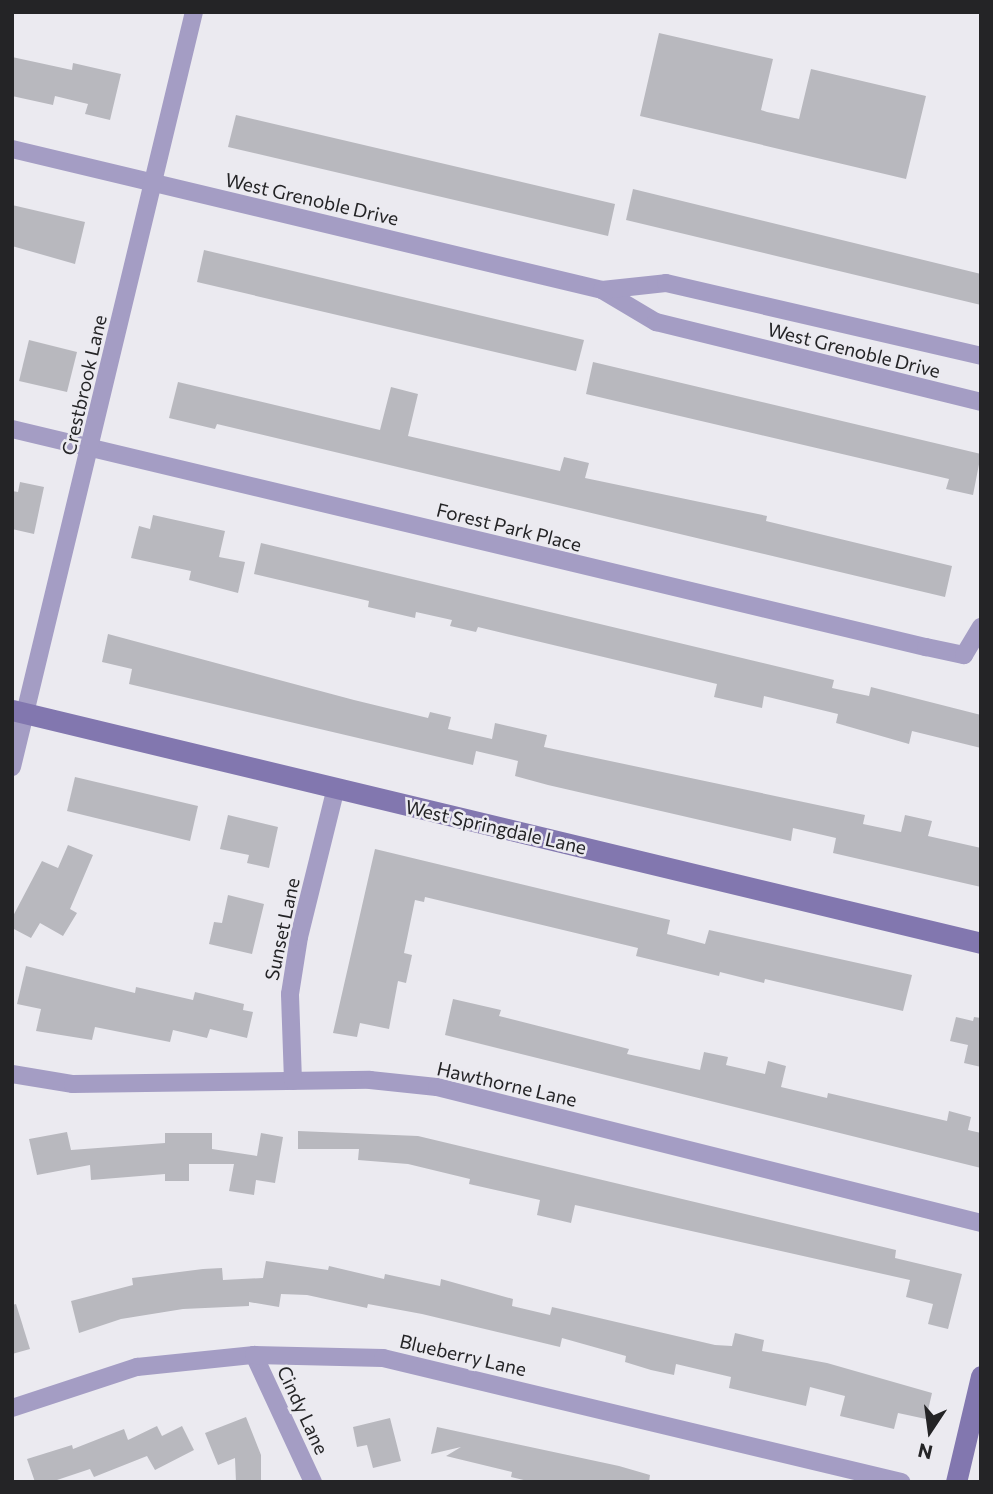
<!DOCTYPE html>
<html>
<head>
<meta charset="utf-8">
<style>
  body { margin:0 }
  #map { position:relative; width:993px; height:1494px; overflow:hidden; background:#ebeaf0; font-family:Commissioner,sans-serif }
  div>[style] { position:absolute }
  .building>* { inset:0; background:#b8b8be }
  .street>* { height:18px; margin:-9px; padding:0 9px; transform-origin:9px; border-radius:9px; background:#a49dc4 }
  .secondary>* { height:21px; margin:-10.5px; padding:0 10.5px; transform-origin:10.5px; border-radius:10.5px; background:#8277af }
  span { translate:-50% -50%; white-space:nowrap; text-align:center; line-height:1.15; -webkit-text-stroke:5px #ebeaf0; paint-order:stroke }
  .street-label { font-size:19px; color:#242426 }
  .frame { position:absolute; inset:0; border:14px solid #242426; pointer-events:none }
  .north { position:absolute; left:895px; top:1396px; width:70px; height:70px; -webkit-text-stroke:5px #ebeaf0; paint-order:stroke; rotate:193deg; font-size:19px; font-weight:700; line-height:28px; text-align:center; color:#242426 }
  .north::after { content:''; display:block; margin:auto; width:24px; height:32px; background:#242426; clip-path:polygon(50% 0,100% 100%,50% 72%,0 100%) }
</style>
</head>
<body>
<div id="map">
  <div class="building">
    <div style="clip-path:polygon(659px 33px,773px 59px,761px 110px,767px 112px,799px 119px,811px 69px,926px 96px,906px 179px,640px 116px)"></div>
    <div style="clip-path:polygon(12px 57px,72px 70px,73px 63px,121px 74px,110px 120px,85px 114px,88px 104px,55px 96px,53px 105px,12px 96px)"></div>
    <div style="clip-path:polygon(236px 115px,615px 204px,608px 236px,228px 147px)"></div>
    <div style="clip-path:polygon(633px 189px,981px 274px,981px 305px,626px 220px)"></div>
    <div style="clip-path:polygon(12px 205px,85px 222px,75px 264px,12px 246px)"></div>
    <div style="clip-path:polygon(204px 250px,584px 340px,576px 371px,197px 282px)"></div>
    <div style="clip-path:polygon(29px 340px,77px 352px,67px 392px,19px 381px)"></div>
    <div style="clip-path:polygon(593px 362px,981px 454px,973px 495px,946px 489px,949px 479px,586px 394px)"></div>
    <div style="clip-path:polygon(178px 382px,380px 430px,391px 387px,418px 394px,408px 436px,560px 471px,564px 457px,589px 463px,585px 478px,767px 516px,766px 521px,952px 566px,945px 597px,217px 424px,215px 429px,169px 418px)"></div>
    <div style="clip-path:polygon(20px 482px,44px 487px,34px 534px,12px 529px,12px 491px,18px 492px)"></div>
    <div style="clip-path:polygon(153px 515px,225px 531px,219px 557px,245px 562px,238px 593px,189px 580px,191px 571px,131px 558px,139px 526px,150px 529px)"></div>
    <div style="clip-path:polygon(261px 543px,834px 680px,832px 688px,869px 696px,871px 687px,981px 715px,981px 748px,912px 731px,909px 744px,836px 723px,838px 714px,764px 696px,762px 708px,714px 697px,717px 684px,478px 627px,476px 632px,450px 626px,452px 620px,416px 612px,415px 618px,368px 607px,369px 601px,254px 574px)"></div>
    <div style="clip-path:polygon(108px 634px,354px 700px,428px 718px,430px 712px,451px 717px,448px 729px,492px 739px,495px 723px,547px 735px,544px 747px,865px 815px,863px 824px,901px 832px,905px 815px,932px 821px,928px 836px,981px 848px,981px 887px,833px 853px,836px 838px,793px 828px,791px 841px,548px 785px,515px 776px,518px 761px,476px 751px,473px 765px,129px 684px,132px 669px,102px 662px)"></div>
    <div style="clip-path:polygon(75px 777px,198px 806px,190px 841px,67px 811px)"></div>
    <div style="clip-path:polygon(228px 815px,278px 827px,269px 868px,247px 863px,249px 855px,220px 849px)"></div>
    <div style="clip-path:polygon(68px 845px,93px 855px,70px 909px,77px 913px,63px 936px,40px 923px,31px 938px,12px 928px,12px 918px,42px 861px,58px 868px)"></div>
    <div style="clip-path:polygon(375px 849px,670px 920px,667px 934px,705px 944px,709px 930px,912px 975px,903px 1011px,765px 979px,764px 983px,720px 972px,719px 976px,636px 956px,638px 948px,425px 897px,424px 902px,415px 900px,404px 953px,412px 955px,406px 983px,398px 981px,389px 1029px,360px 1023px,357px 1037px,333px 1033px)"></div>
    <div style="clip-path:polygon(228px 895px,264px 904px,252px 954px,209px 944px,214px 922px,222px 923px)"></div>
    <div style="clip-path:polygon(26px 966px,135px 993px,136px 987px,193px 1000px,195px 992px,244px 1004px,243px 1010px,253px 1012px,247px 1038px,210px 1029px,207px 1038px,173px 1030px,170px 1042px,95px 1027px,92px 1040px,36px 1031px,41px 1009px,17px 1004px)"></div>
    <div style="clip-path:polygon(453px 999px,501px 1010px,499px 1016px,629px 1049px,627px 1054px,700px 1070px,704px 1052px,728px 1057px,726px 1065px,765px 1074px,768px 1061px,786px 1066px,781px 1087px,827px 1098px,828px 1093px,947px 1121px,949px 1111px,971px 1117px,968px 1130px,981px 1133px,981px 1168px,445px 1035px)"></div>
    <div style="clip-path:polygon(956px 1017px,973px 1021px,974px 1017px,981px 1018px,981px 1067px,964px 1063px,968px 1045px,950px 1041px)"></div>
    <div style="clip-path:polygon(298px 1131px,418px 1136px,896px 1250px,895px 1258px,962px 1274px,948px 1329px,928px 1324px,933px 1304px,906px 1297px,910px 1280px,575px 1205px,571px 1223px,537px 1215px,540px 1200px,469px 1184px,470px 1179px,408px 1164px,358px 1160px,359px 1149px,298px 1149px)"></div>
    <div style="clip-path:polygon(67px 1132px,71px 1150px,165px 1143px,165px 1133px,212px 1133px,212px 1149px,257px 1156px,261px 1133px,283px 1137px,275px 1183px,256px 1180px,254px 1195px,229px 1191px,234px 1164px,189px 1164px,189px 1181px,165px 1181px,165px 1174px,91px 1180px,90px 1165px,37px 1175px,29px 1139px)"></div>
    <div style="clip-path:polygon(266px 1261px,328px 1270px,329px 1266px,384px 1279px,385px 1274px,440px 1286px,441px 1279px,513px 1299px,512px 1306px,550px 1315px,552px 1307px,715px 1345px,732px 1346px,735px 1333px,764px 1340px,762px 1351px,827px 1363px,932px 1393px,926px 1419px,898px 1413px,894px 1429px,840px 1416px,845px 1396px,810px 1387px,806px 1406px,729px 1388px,731px 1377px,676px 1364px,674px 1375px,651px 1370px,625px 1362px,626px 1356px,562px 1338px,560px 1347px,422px 1314px,368px 1304px,367px 1308px,307px 1295px,281px 1294px,279px 1307px,249px 1302px,249px 1306px,183px 1309px,121px 1319px,79px 1333px,71px 1301px,133px 1285px,132px 1278px,203px 1269px,222px 1268px,223px 1280px,263px 1278px)"></div>
    <div style="clip-path:polygon(16px 1304px,30px 1349px,12px 1354px,12px 1305px)"></div>
    <div style="clip-path:polygon(246px 1417px,261px 1455px,261px 1482px,236px 1482px,235px 1458px,218px 1465px,205px 1433px)"></div>
    <div style="clip-path:polygon(390px 1418px,401px 1461px,373px 1468px,367px 1445px,357px 1447px,353px 1427px)"></div>
    <div style="clip-path:polygon(157px 1426px,162px 1436px,182px 1426px,194px 1450px,155px 1470px,147px 1456px,94px 1477px,90px 1469px,51px 1482px,35px 1482px,27px 1459px,72px 1445px,73px 1449px,124px 1429px,128px 1440px)"></div>
    <div style="clip-path:polygon(437px 1427px,619px 1466px,650px 1475px,649px 1482px,532px 1482px,511px 1477px,512px 1472px,446px 1456px,461px 1447px,431px 1454px)"></div>
  </div>
  <div class="street">
    <div style="left:12px;top:149px;width:607px;rotate:13.44deg"></div>
    <div style="left:602px;top:290px;width:63px;rotate:30.7deg"></div>
    <div style="left:656px;top:322px;width:335px;rotate:13.8deg"></div>
    <div style="left:602px;top:290px;width:64px;rotate:-6.2deg"></div>
    <div style="left:666px;top:283px;width:323px;rotate:13deg"></div>
    <div style="left:12px;top:429px;width:940px;rotate:13.42deg"></div>
    <div style="left:926px;top:647px;width:39px;rotate:12deg"></div>
    <div style="left:964px;top:655px;width:33px;rotate:-59deg"></div>
    <div style="left:12px;top:767px;width:777px;rotate:-76.45deg"></div>
    <div style="left:12px;top:1074px;width:62px;rotate:9.3deg"></div>
    <div style="left:73px;top:1084px;width:297px;rotate:-0.8deg"></div>
    <div style="left:370px;top:1080px;width:67px;rotate:6deg"></div>
    <div style="left:437px;top:1087px;width:561px;rotate:14.04deg"></div>
    <div style="left:293px;top:1081px;width:87px;rotate:-92deg"></div>
    <div style="left:290px;top:994px;width:58px;rotate:-81deg"></div>
    <div style="left:299px;top:937px;width:154px;rotate:-76.1deg"></div>
    <div style="left:254px;top:1355px;width:140px;rotate:65.1deg"></div>
    <div style="left:12px;top:1408px;width:132px;rotate:-18.2deg"></div>
    <div style="left:137px;top:1367px;width:118px;rotate:-5.9deg"></div>
    <div style="left:254px;top:1355px;width:129px;rotate:1.3deg"></div>
    <div style="left:383px;top:1358px;width:533px;rotate:13.46deg"></div>
  </div>
  <div class="secondary">
    <div style="left:12px;top:710px;width:997px;rotate:13.52deg"></div>
    <div style="left:956px;top:1482px;width:109px;rotate:-76.7deg"></div>
  </div>
  <div class="street-label">
    <span style="left:312px;top:199px;rotate:13deg">West Grenoble Drive</span>
    <span style="left:854px;top:350px;rotate:14deg">West Grenoble Drive</span>
    <span style="left:84px;top:385px;rotate:-77deg">Crestbrook Lane</span>
    <span style="left:509px;top:527px;rotate:14deg">Forest Park Place</span>
    <span style="left:496px;top:827px;rotate:13deg">West Springdale Lane</span>
    <span style="left:282px;top:929px;rotate:-78deg">Sunset Lane</span>
    <span style="left:507px;top:1084px;rotate:13deg">Hawthorne Lane</span>
    <span style="left:463px;top:1355px;rotate:13deg">Blueberry Lane</span>
    <span style="left:303px;top:1410px;rotate:65deg">Cindy Lane</span>
  </div>
  <div class="frame"></div>
  <div class="north">N</div>
</div>
</body>
</html>
